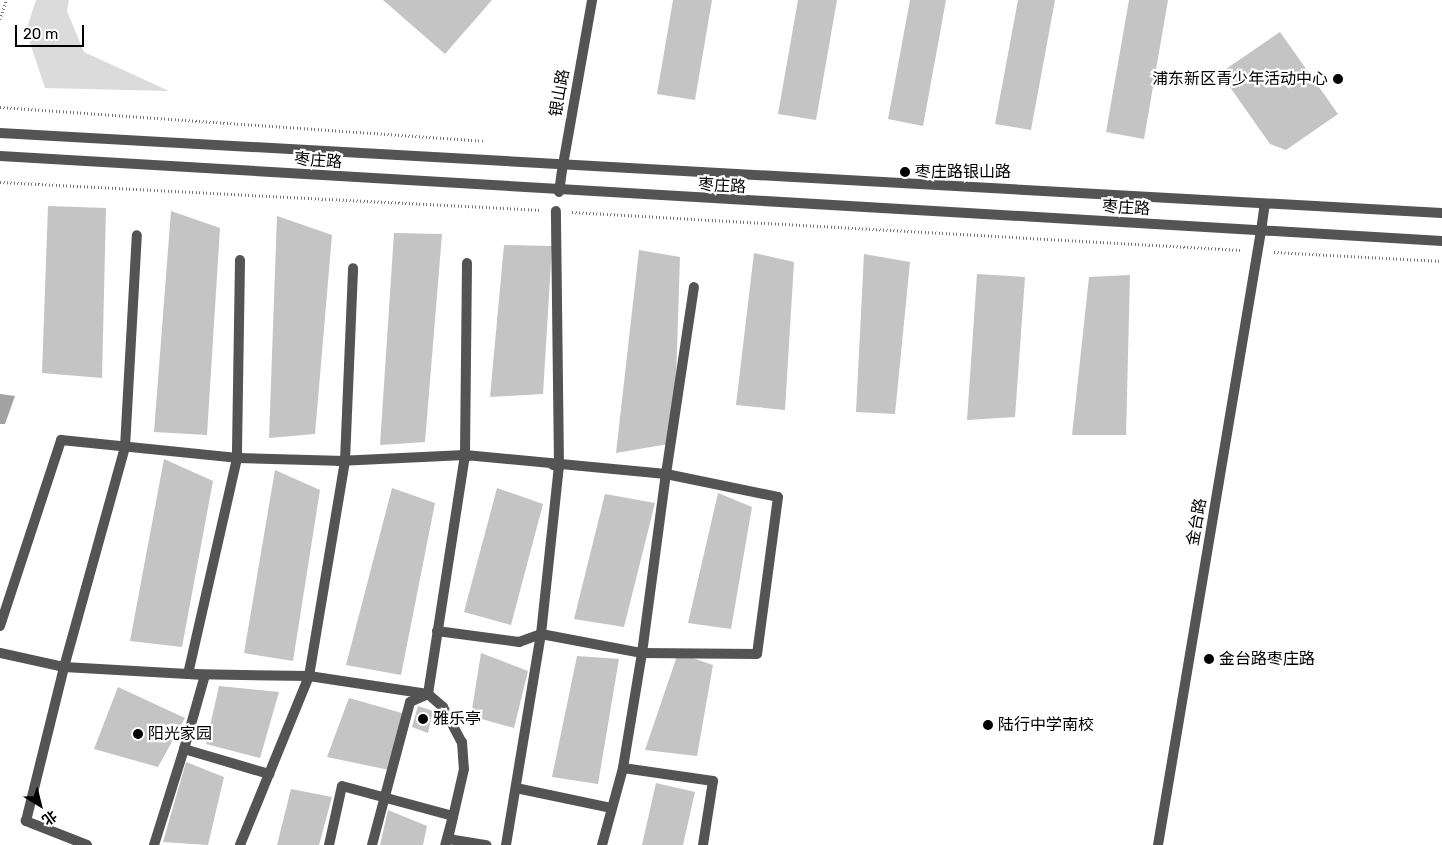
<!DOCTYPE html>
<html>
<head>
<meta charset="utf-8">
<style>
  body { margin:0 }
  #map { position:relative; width:1442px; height:845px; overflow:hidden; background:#fff; font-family:Rubik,"Noto Sans SC",sans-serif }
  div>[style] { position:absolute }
  .green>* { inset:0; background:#dbdbdb }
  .water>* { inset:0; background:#a2a2a2 }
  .building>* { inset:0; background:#c4c4c4 }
  .path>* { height:3px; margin-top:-1.5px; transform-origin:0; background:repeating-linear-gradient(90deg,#767676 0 1px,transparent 0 3.5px) }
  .minor>* { height:10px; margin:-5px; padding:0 5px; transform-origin:5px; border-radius:5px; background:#545454 }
  .tertiary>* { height:10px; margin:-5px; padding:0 5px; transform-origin:5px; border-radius:5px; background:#545454 }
  .dots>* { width:14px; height:14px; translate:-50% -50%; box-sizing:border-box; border:2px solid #fff; border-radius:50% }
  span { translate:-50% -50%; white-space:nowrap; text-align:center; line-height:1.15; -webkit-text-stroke:4.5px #fff; paint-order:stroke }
  .poi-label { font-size:16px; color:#000 }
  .right { translate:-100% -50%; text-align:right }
  .left { translate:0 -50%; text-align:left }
  .street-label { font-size:16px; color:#000 }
  .north { position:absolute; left:15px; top:780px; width:50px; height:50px; -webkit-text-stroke:4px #fff; paint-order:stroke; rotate:144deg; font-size:14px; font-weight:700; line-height:20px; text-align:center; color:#000 }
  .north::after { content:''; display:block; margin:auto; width:18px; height:22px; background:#000; clip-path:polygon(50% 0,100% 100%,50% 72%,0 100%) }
  .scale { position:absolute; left:15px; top:25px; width:69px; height:22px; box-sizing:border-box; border:2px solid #000; border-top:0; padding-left:6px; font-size:15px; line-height:18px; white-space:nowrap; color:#000; -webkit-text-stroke:4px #fff; paint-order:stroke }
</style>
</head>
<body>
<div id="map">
  <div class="green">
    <div style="clip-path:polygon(36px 0,69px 0,67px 11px,84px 52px,169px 91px,45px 88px,26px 31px)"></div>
  </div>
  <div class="water">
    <div style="clip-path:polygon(0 394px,15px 396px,5px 424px,0 424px)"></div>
  </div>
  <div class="building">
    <div style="clip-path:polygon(383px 0,492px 0,445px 54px)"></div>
    <div style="clip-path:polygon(673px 0,712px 0,695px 100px,657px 94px)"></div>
    <div style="clip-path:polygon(798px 0,837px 0,816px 120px,778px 114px)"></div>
    <div style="clip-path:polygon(910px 0,946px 0,923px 126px,888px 119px)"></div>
    <div style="clip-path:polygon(1018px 0,1055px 0,1031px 130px,995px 124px)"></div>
    <div style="clip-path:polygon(1129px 0,1168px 0,1144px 139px,1106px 132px)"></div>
    <div style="clip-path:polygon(1280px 32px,1338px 114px,1286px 150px,1270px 144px,1220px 73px)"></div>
    <div style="clip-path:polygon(48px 206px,106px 208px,102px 378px,42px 373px)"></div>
    <div style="clip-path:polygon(171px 211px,220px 228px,207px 435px,154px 432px)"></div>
    <div style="clip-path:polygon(277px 216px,332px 235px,315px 434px,269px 438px)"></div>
    <div style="clip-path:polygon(394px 233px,442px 234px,425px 442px,380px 445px)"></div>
    <div style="clip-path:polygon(504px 245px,552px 246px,543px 394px,490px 397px)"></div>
    <div style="clip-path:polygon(639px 250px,680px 257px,674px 443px,616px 453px)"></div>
    <div style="clip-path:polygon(754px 253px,794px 262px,785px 410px,736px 405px)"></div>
    <div style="clip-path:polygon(864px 254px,910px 262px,895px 414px,856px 412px)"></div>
    <div style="clip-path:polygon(977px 274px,1025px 277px,1015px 417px,967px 420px)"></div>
    <div style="clip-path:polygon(1130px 275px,1126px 435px,1072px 435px,1089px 277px)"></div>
    <div style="clip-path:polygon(164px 459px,213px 481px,182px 647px,130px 641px)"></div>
    <div style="clip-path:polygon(275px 470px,320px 490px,293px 661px,244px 653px)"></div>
    <div style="clip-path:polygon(392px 488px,435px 503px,401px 675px,346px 665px)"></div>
    <div style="clip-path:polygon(497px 488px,543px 504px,511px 625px,464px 612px)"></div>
    <div style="clip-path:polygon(718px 493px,752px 507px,731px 629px,688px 623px)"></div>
    <div style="clip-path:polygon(605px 494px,655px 503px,624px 627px,574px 619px)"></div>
    <div style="clip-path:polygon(481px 653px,528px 671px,514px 728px,471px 716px)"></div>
    <div style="clip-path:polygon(678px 653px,713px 665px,697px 756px,645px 750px)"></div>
    <div style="clip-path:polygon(577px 656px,619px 659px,598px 784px,552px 777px)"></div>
    <div style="clip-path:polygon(219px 686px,279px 692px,260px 758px,206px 744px)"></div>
    <div style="clip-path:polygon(118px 687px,185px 718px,158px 767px,94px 749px)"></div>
    <div style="clip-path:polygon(349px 698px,402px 713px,389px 770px,327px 757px)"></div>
    <div style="clip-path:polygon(418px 706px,433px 711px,428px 733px,412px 727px)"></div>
    <div style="clip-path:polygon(186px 762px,224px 777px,208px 845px,163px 842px)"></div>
    <div style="clip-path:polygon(656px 783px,695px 792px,683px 845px,642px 845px)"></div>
    <div style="clip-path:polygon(291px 789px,332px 797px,319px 845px,277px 845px)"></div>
    <div style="clip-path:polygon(388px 810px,427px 826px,423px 845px,380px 845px)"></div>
  </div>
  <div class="path">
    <div style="left:0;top:19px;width:20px;rotate:-72deg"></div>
    <div style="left:0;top:107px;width:484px;rotate:4deg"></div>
    <div style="left:0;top:182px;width:542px;rotate:2.96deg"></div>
    <div style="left:572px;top:212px;width:671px;rotate:3.25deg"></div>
    <div style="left:1274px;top:252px;width:168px;rotate:3.1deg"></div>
  </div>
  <div class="minor">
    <div style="left:559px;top:192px;width:27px;rotate:-82deg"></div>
    <div style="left:1261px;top:231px;width:27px;rotate:-82deg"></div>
    <div style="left:240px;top:260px;width:198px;rotate:90.9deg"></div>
    <div style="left:237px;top:458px;width:4px"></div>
    <div style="left:467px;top:263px;width:192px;rotate:90.6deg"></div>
    <div style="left:465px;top:455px;width:4px;rotate:14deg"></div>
    <div style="left:338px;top:461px;width:127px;rotate:-2.7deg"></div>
    <div style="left:345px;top:461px;width:193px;rotate:-87.6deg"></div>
    <div style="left:553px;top:465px;width:6px;rotate:9deg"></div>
    <div style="left:559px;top:466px;width:255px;rotate:-90.7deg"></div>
    <div style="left:0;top:626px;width:196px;rotate:-71.8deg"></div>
    <div style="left:61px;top:440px;width:177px;rotate:5.8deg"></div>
    <div style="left:437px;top:631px;width:83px;rotate:7.6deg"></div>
    <div style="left:519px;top:642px;width:23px;rotate:-20deg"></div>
    <div style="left:541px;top:634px;width:169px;rotate:-83.9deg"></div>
    <div style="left:0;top:653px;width:66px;rotate:12.3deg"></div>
    <div style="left:64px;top:667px;width:228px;rotate:-74.5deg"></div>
    <div style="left:125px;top:447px;width:212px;rotate:-86.8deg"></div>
    <div style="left:516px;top:788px;width:98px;rotate:11.8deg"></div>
    <div style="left:87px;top:845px;width:66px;rotate:-158.5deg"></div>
    <div style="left:26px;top:821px;width:159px;rotate:-76.1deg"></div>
    <div style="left:64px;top:667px;width:124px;rotate:3.2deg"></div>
    <div style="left:188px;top:674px;width:221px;rotate:-77.2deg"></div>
    <div style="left:237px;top:458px;width:108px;rotate:1.6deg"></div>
    <div style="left:345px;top:461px;width:218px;rotate:99.5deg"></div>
    <div style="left:309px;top:676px;width:120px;rotate:8.6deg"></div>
    <div style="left:428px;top:694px;width:242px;rotate:-81.2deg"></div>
    <div style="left:465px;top:455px;width:202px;rotate:5.4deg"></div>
    <div style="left:666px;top:474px;width:189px;rotate:-81.5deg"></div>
    <div style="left:154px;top:845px;width:101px;rotate:-72.6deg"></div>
    <div style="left:240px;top:845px;width:77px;rotate:-67.8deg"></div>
    <div style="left:269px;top:774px;width:106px;rotate:-67.8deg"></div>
    <div style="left:309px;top:676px;width:121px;rotate:-179.1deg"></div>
    <div style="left:188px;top:674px;width:17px;rotate:3deg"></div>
    <div style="left:205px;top:675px;width:77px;rotate:105.8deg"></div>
    <div style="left:184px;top:749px;width:89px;rotate:16.4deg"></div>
    <div style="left:329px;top:845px;width:60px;rotate:-77.6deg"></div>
    <div style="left:342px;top:786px;width:115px;rotate:15.1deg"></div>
    <div style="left:453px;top:816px;width:30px;rotate:105deg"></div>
    <div style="left:372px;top:845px;width:148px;rotate:-75.1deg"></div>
    <div style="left:410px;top:702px;width:20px;rotate:-24deg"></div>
    <div style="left:428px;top:694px;width:20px;rotate:41deg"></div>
    <div style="left:443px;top:707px;width:40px;rotate:62deg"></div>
    <div style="left:462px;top:742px;width:27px;rotate:86deg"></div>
    <div style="left:464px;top:769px;width:72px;rotate:102.9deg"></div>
    <div style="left:448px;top:839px;width:39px;rotate:9deg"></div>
    <div style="left:506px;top:845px;width:214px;rotate:-80.6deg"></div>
    <div style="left:541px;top:634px;width:103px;rotate:10.7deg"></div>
    <div style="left:642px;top:653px;width:181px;rotate:-82.4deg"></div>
    <div style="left:666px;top:474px;width:114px;rotate:11.6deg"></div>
    <div style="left:778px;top:497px;width:158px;rotate:97.6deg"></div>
    <div style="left:757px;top:654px;width:115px;rotate:-179.5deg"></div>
    <div style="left:642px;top:653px;width:117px;rotate:99.4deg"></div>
    <div style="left:623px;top:768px;width:91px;rotate:8.2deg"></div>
    <div style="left:713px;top:781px;width:65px;rotate:98.9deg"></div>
    <div style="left:602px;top:845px;width:80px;rotate:-74.7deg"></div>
  </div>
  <div class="tertiary">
    <div style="left:0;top:133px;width:1444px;rotate:3.18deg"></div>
    <div style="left:0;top:156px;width:1445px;rotate:3.37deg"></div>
    <div style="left:563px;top:165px;width:168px;rotate:-80deg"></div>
    <div style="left:1158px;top:845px;width:623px;rotate:-80.48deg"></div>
  </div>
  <div class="dots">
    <div style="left:1338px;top:79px;background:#000"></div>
    <div style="left:905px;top:172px;background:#000"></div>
    <div style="left:1209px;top:659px;background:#000"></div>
    <div style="left:423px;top:719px;background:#000"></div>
    <div style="left:988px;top:725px;background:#000"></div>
    <div style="left:138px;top:734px;background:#000"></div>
  </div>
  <div class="poi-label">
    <span class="right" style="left:1328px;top:79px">浦东新区青少年活动中心</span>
    <span class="left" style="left:915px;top:172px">枣庄路银山路</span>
    <span class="left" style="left:1219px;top:659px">金台路枣庄路</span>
    <span class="left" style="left:433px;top:719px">雅乐亭</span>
    <span class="left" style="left:998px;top:725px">陆行中学南校</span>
    <span class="left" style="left:148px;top:734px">阳光家园</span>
  </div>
  <div class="street-label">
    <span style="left:560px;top:93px;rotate:-80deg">银山路</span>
    <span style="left:318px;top:161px;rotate:4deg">枣庄路</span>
    <span style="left:722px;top:186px;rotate:3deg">枣庄路</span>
    <span style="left:1126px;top:208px;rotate:3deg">枣庄路</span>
    <span style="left:1197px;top:522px;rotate:-80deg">金台路</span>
  </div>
  <div class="north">北</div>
  <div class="scale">20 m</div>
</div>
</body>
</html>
